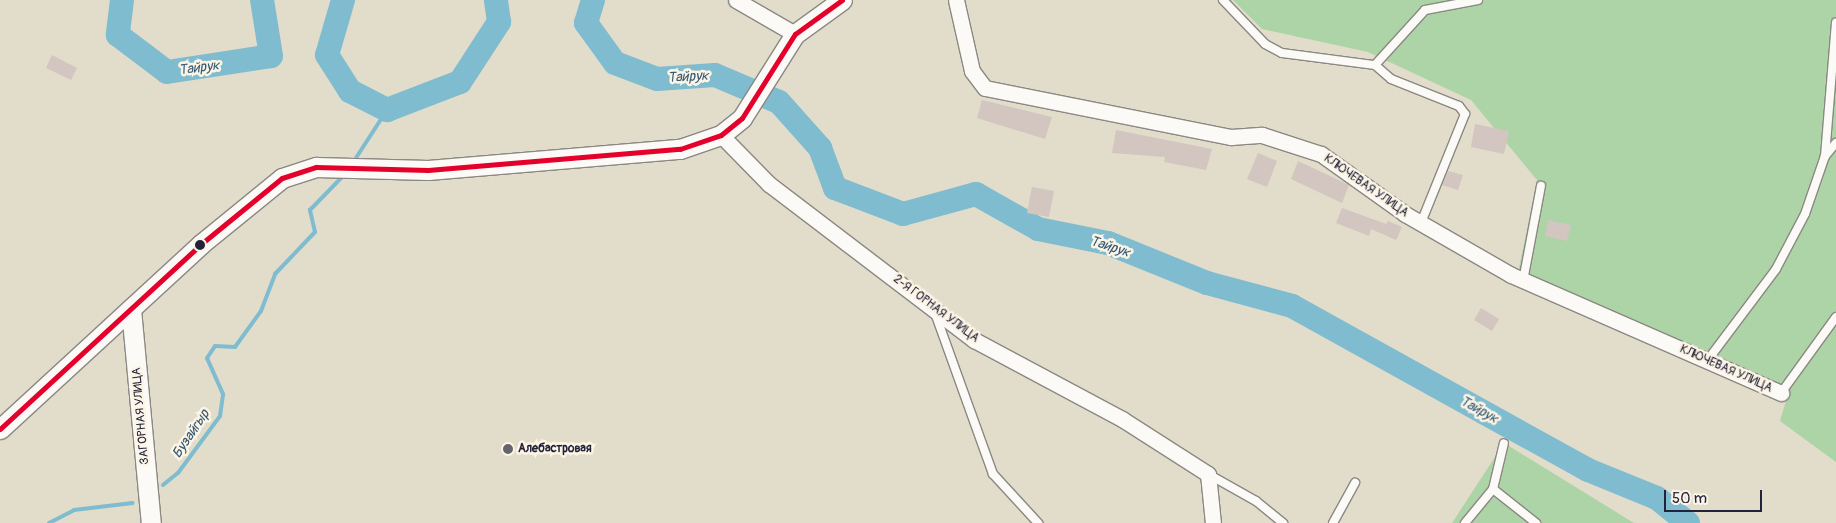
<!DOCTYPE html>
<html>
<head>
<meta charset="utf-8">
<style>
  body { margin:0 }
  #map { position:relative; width:1836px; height:523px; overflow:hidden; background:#e2dcca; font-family:Pangolin,sans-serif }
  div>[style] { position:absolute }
  .green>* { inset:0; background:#add4a7 }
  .stream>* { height:4px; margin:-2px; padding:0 2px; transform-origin:2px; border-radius:2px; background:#7fbcd0 }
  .river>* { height:24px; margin:-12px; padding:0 12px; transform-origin:12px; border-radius:12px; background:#7fbcd0 }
  .building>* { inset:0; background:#d3c5c0 }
  .roads { filter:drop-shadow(1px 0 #8b8883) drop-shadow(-1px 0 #8b8883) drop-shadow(0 1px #8b8883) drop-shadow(0 -1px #8b8883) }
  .service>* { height:8px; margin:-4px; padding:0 4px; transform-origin:4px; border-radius:4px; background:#fbfaf7 }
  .minor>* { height:15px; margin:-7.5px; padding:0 7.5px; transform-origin:7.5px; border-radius:7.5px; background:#fbfaf7 }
  .tertiary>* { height:19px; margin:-9.5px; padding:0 9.5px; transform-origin:9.5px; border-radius:9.5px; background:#fbfaf7 }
  .bus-1>* { height:5px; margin:-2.5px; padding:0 2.5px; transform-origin:2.5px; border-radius:2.5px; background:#e4002b }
  .dots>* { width:14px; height:14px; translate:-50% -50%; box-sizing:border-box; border:2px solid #fcf5e5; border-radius:50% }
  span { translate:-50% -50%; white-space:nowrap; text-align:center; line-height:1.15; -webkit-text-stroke:5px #fcf5e5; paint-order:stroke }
  .street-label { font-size:12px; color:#22223b }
  .poi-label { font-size:12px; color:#22223b; font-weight:700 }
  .left { translate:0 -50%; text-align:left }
  .water-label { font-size:14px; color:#365a77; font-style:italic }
  .scale { position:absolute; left:1664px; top:490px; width:98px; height:22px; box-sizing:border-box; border:2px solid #22223b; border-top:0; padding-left:6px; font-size:15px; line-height:18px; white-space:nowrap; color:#22223b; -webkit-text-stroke:4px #fcf5e5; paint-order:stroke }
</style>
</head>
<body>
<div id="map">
  <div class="green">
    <div style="clip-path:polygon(1233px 0,1836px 0,1836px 462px,1780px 421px,1788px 394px,1518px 273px,1537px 180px,1471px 100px,1368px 52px,1262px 29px)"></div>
    <div style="clip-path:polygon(1504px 443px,1634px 523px,1452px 523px)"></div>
  </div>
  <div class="stream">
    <div style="left:354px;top:161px;width:61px;rotate:-57.1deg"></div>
    <div style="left:163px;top:485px;width:19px;rotate:-39deg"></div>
    <div style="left:178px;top:473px;width:71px;rotate:-53.6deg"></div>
    <div style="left:220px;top:416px;width:22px;rotate:-82deg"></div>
    <div style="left:223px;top:394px;width:39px;rotate:-114deg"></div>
    <div style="left:207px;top:358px;width:14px;rotate:-56deg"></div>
    <div style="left:215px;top:346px;width:20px;rotate:3deg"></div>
    <div style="left:235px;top:347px;width:44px;rotate:-54.2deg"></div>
    <div style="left:261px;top:311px;width:40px;rotate:-69deg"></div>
    <div style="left:275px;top:274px;width:58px;rotate:-46.4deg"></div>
    <div style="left:315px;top:232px;width:23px;rotate:-103deg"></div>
    <div style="left:310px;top:210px;width:49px;rotate:-45.8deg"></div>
    <div style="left:49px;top:523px;width:28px;rotate:-27deg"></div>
    <div style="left:74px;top:510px;width:59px;rotate:-6.8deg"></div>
  </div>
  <div class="river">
    <div style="left:122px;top:0;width:35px;rotate:97deg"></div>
    <div style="left:118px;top:35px;width:61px;rotate:37.1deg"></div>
    <div style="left:167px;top:72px;width:105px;rotate:-8.7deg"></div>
    <div style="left:271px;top:56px;width:57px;rotate:-99.1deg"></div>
    <div style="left:343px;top:0;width:57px;rotate:106.2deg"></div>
    <div style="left:327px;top:55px;width:43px;rotate:57.4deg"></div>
    <div style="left:350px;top:91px;width:42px;rotate:27.2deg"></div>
    <div style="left:387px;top:110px;width:78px;rotate:-21deg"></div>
    <div style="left:460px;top:82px;width:72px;rotate:-57deg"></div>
    <div style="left:499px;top:22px;width:22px;rotate:-98deg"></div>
    <div style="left:593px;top:0;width:24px;rotate:107deg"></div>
    <div style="left:586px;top:23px;width:49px;rotate:54.1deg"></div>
    <div style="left:615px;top:63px;width:45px;rotate:20.9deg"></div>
    <div style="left:657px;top:79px;width:58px;rotate:-3.9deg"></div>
    <div style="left:715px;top:75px;width:69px;rotate:22.9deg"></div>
    <div style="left:779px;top:102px;width:62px;rotate:48.3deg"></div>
    <div style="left:820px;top:148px;width:43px;rotate:69.4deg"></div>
    <div style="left:835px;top:188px;width:73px;rotate:20.9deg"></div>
    <div style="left:903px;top:214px;width:76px;rotate:-15.3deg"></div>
    <div style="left:976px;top:194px;width:71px;rotate:29.4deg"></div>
    <div style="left:1038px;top:229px;width:71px;rotate:11.3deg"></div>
    <div style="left:1108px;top:243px;width:107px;rotate:22deg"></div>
    <div style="left:1207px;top:283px;width:88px;rotate:15.1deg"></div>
    <div style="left:1292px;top:306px;width:338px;rotate:29deg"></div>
    <div style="left:1588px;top:470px;width:74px;rotate:22.1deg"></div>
    <div style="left:1657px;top:498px;width:40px;rotate:39deg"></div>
  </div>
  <div class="building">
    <div style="clip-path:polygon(52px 55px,77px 68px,71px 80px,46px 68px)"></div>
    <div style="clip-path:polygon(982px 100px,1052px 117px,1045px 139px,977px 118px)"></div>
    <div style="clip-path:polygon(1475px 124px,1509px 131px,1504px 154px,1471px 147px)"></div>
    <div style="clip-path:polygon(1116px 130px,1212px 149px,1206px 170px,1164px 162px,1165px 157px,1112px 153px)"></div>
    <div style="clip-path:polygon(1258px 153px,1277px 161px,1267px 187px,1247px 179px)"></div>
    <div style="clip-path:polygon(1298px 161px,1349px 185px,1342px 203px,1291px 179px)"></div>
    <div style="clip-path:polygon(1448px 171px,1463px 175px,1458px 190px,1442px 185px)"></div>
    <div style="clip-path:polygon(1032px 187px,1054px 191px,1049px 217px,1027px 213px)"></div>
    <div style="clip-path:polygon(1342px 208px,1386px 224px,1388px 221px,1402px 227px,1396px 240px,1371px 229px,1369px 236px,1336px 223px)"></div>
    <div style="clip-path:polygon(1548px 220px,1571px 225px,1567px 241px,1545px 236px)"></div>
    <div style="clip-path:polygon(1481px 308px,1499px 319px,1492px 331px,1474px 320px)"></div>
  </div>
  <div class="roads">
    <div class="service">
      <div style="left:1223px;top:0;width:61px;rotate:46.3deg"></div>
      <div style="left:1265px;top:44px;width:19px;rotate:28deg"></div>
      <div style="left:1282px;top:53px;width:94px;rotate:7.4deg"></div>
      <div style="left:1375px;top:65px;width:74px;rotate:-47.7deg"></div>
      <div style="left:1425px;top:10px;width:54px;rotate:-10.7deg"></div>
      <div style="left:1375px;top:65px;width:21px;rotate:41deg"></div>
      <div style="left:1391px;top:79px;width:73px;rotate:21.7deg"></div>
      <div style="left:1459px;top:106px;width:10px;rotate:53deg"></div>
      <div style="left:1465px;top:114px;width:118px;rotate:112deg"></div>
      <div style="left:1825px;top:156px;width:17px;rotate:-50deg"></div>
      <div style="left:1523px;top:281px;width:97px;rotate:-79.3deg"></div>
      <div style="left:935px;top:313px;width:171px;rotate:70.2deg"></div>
      <div style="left:993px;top:474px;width:67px;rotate:47.4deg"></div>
      <div style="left:1707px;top:361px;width:115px;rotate:-53.1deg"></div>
      <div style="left:1776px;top:269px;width:62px;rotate:-62.2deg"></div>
      <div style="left:1805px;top:214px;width:61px;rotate:-71deg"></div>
      <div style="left:1825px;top:156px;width:134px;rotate:-85.3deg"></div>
      <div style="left:1781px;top:393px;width:94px;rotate:-54.1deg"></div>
      <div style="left:1208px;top:474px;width:55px;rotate:29.4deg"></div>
      <div style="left:1256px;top:501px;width:35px;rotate:39deg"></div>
      <div style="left:1493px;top:489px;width:55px;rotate:38.3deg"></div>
      <div style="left:1333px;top:523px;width:46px;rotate:-61.2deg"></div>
      <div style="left:1465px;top:523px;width:44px;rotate:-50.5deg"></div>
      <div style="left:1493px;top:489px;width:47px;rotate:-76.6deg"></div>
    </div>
    <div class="minor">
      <div style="left:736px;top:0;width:68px;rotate:30deg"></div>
      <div style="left:956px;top:0;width:73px;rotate:77.3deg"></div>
      <div style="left:972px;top:71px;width:21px;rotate:53deg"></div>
      <div style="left:985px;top:88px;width:251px;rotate:11.3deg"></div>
      <div style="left:1231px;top:137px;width:31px;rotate:-4deg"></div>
      <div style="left:1262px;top:135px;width:62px;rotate:17.9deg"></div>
      <div style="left:1321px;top:154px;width:103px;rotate:35.5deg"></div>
      <div style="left:1405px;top:214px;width:122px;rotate:29.9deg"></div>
      <div style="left:1511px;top:275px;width:295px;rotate:23.6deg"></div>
      <div style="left:721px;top:135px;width:69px;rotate:45.6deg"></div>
      <div style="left:769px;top:184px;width:258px;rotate:37.3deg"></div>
      <div style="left:974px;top:340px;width:168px;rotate:28.1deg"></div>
      <div style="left:1122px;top:419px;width:102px;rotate:32.6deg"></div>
      <div style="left:1208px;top:474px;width:49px;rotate:84.2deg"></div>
    </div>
    <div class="tertiary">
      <div style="left:131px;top:309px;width:215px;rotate:84.7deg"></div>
      <div style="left:0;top:429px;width:273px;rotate:-42.6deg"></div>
      <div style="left:201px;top:244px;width:104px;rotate:-39.2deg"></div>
      <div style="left:282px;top:178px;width:36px;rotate:-18deg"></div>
      <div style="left:316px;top:167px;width:112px;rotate:1.5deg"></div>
      <div style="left:428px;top:170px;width:253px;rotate:-4.8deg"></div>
      <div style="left:680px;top:149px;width:43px;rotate:-18.9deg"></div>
      <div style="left:721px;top:135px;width:27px;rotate:-39deg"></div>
      <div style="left:742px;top:118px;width:99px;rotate:-57.8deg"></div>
      <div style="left:795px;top:34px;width:58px;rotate:-35.9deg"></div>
    </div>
  </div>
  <div class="bus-1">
    <div style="left:0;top:429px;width:273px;rotate:-42.6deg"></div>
    <div style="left:201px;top:244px;width:104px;rotate:-39.2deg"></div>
    <div style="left:282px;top:178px;width:36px;rotate:-18deg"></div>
    <div style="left:316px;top:167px;width:112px;rotate:1.5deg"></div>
    <div style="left:428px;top:170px;width:253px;rotate:-4.8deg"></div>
    <div style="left:680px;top:149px;width:43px;rotate:-18.9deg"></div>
    <div style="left:721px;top:135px;width:27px;rotate:-39deg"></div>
    <div style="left:742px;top:118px;width:99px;rotate:-57.8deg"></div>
    <div style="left:795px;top:34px;width:58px;rotate:-35.9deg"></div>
  </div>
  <div class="dots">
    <div style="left:200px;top:245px;background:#22223b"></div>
    <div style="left:508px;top:449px;background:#65636d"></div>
  </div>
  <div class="street-label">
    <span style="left:1366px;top:186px;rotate:35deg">КЛЮЧЕВАЯ УЛИЦА</span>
    <span style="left:936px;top:309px;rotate:37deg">2-Я ГОРНАЯ УЛИЦА</span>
    <span style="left:1726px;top:369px;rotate:24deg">КЛЮЧЕВАЯ УЛИЦА</span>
    <span style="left:141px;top:416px;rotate:-95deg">ЗАГОРНАЯ УЛИЦА</span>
  </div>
  <div class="poi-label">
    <span class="left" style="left:518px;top:449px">Алебастровая</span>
  </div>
  <div class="water-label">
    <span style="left:199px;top:68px;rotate:-7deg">Тайрук</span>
    <span style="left:688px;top:77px;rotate:-3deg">Тайрук</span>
    <span style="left:1110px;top:247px;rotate:18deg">Тайрук</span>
    <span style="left:1479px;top:410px;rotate:29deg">Тайрук</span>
    <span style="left:191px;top:434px;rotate:-56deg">Бузайгыр</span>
  </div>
  <div class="scale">50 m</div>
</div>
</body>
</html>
